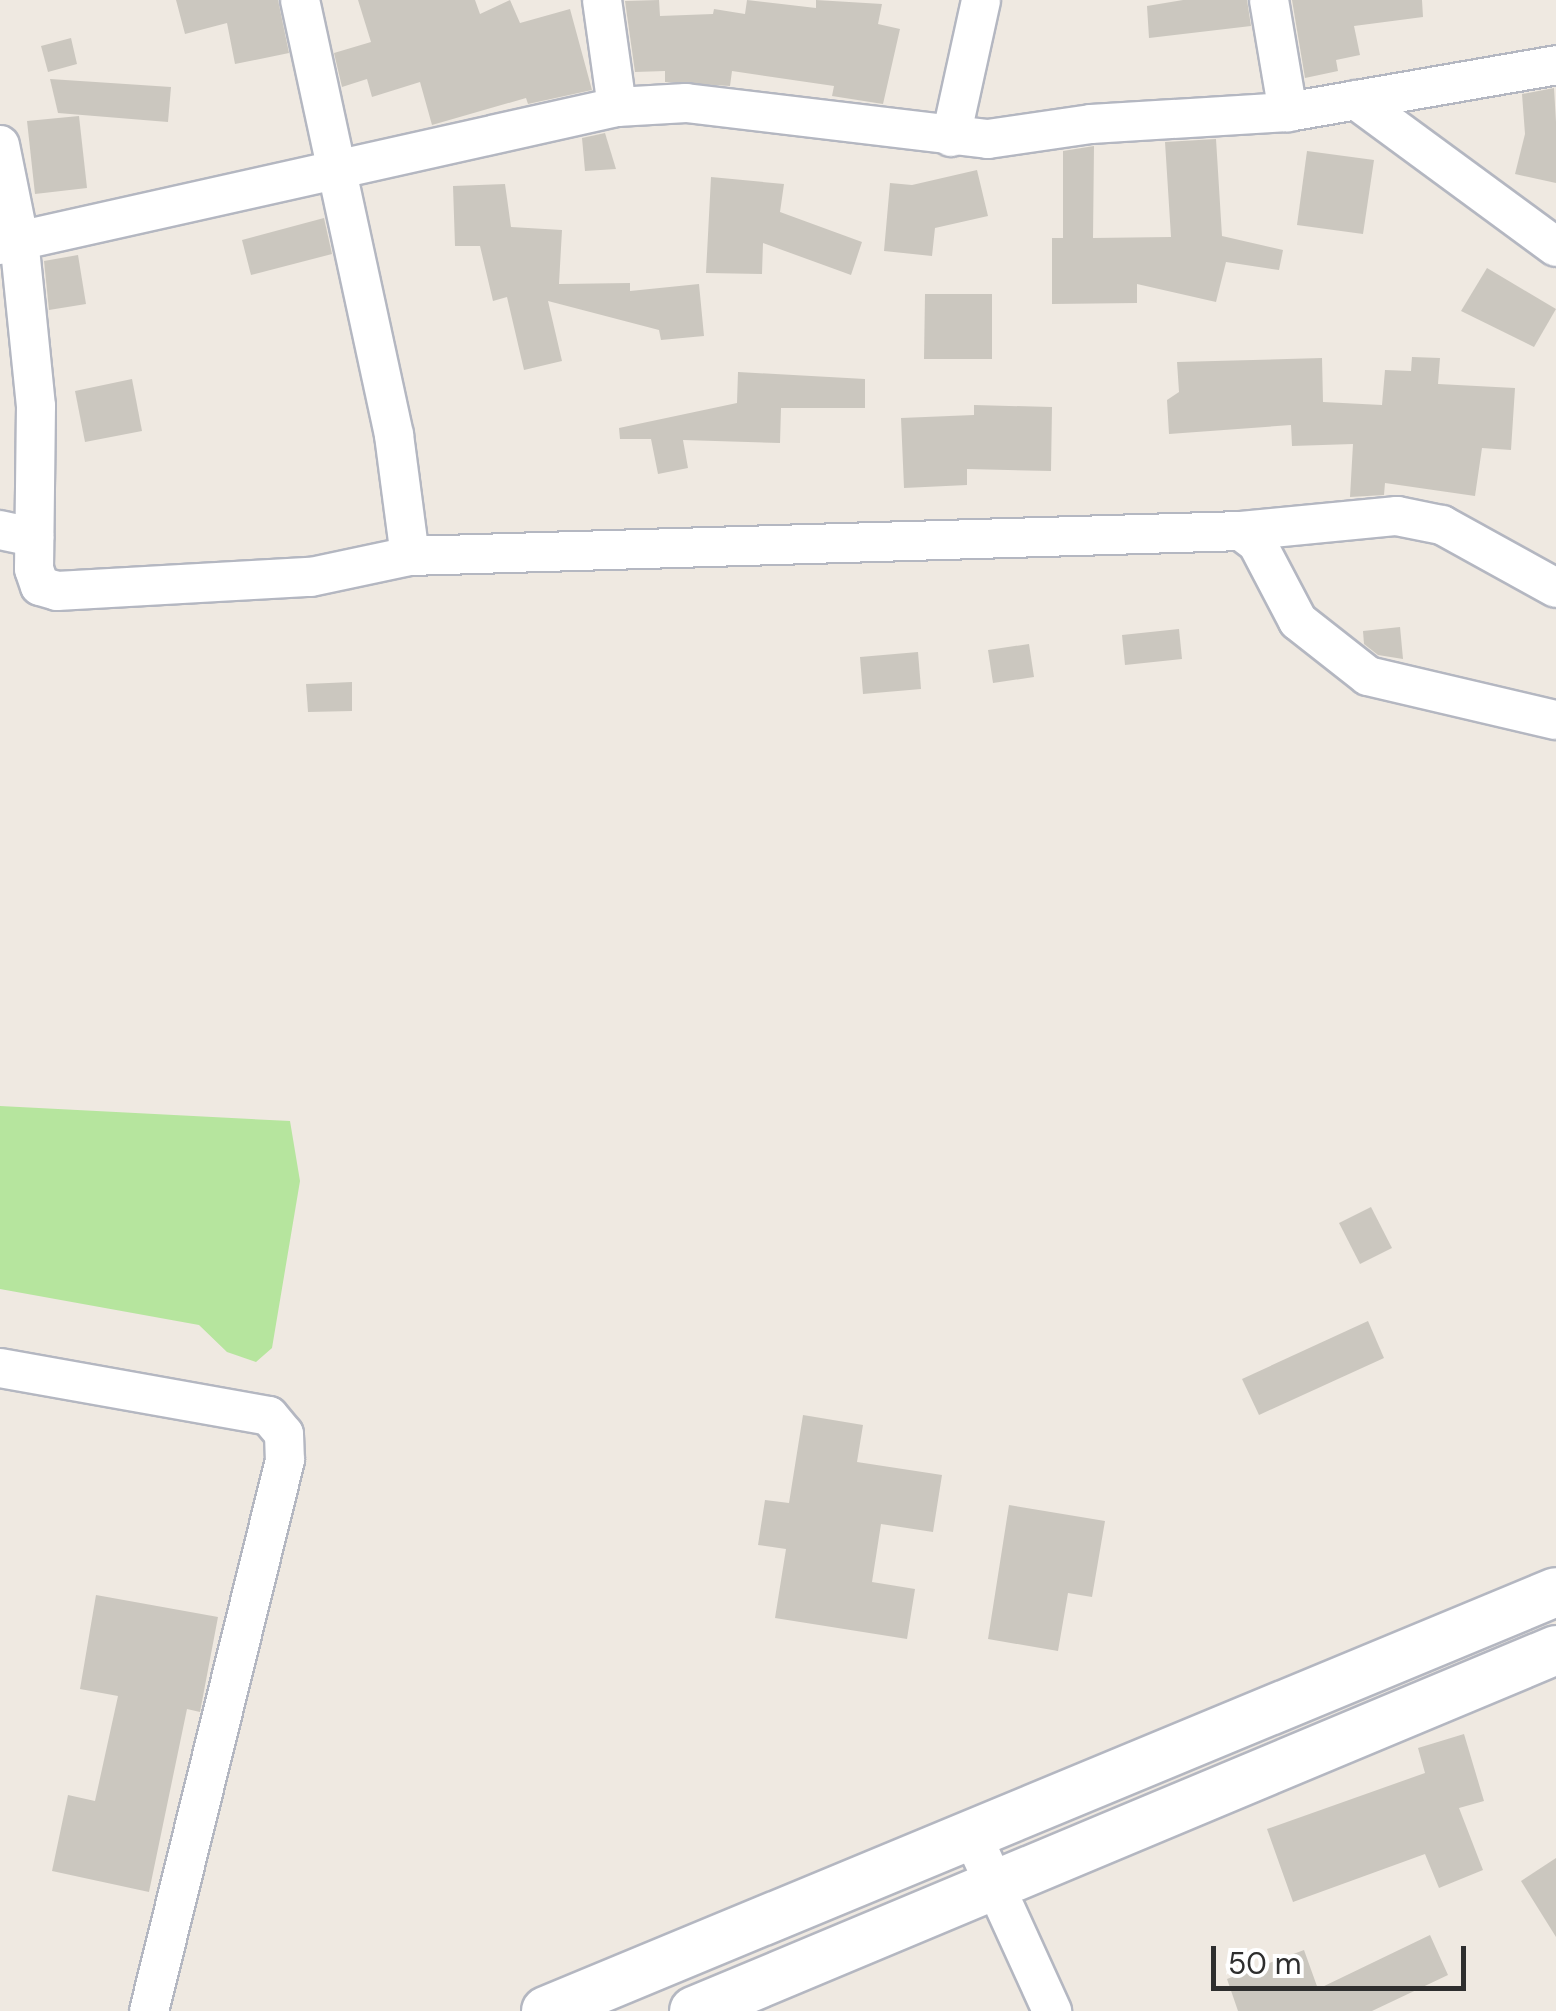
<!DOCTYPE html>
<html>
<head>
<meta charset="utf-8">
<style>
  body { margin:0 }
  #map { position:relative; width:1556px; height:2011px; overflow:hidden; background:#efe9e1; font-family:"DM Sans",sans-serif }
  div>[style] { position:absolute }
  .green>* { inset:0; background:#b6e59e }
  .building>* { inset:0; background:#cbc7bf }
  .roads { filter:drop-shadow(2px 0 #b4b7c1) drop-shadow(-2px 0 #b4b7c1) drop-shadow(0 2px #b4b7c1) drop-shadow(0 -2px #b4b7c1) }
  .minor>* { height:38px; margin:-19px; padding:0 19px; transform-origin:19px; border-radius:19px; background:#fff }
  .tertiary>* { height:48px; margin:-24px; padding:0 24px; transform-origin:24px; border-radius:24px; background:#fff }
  span { translate:-50% -50%; white-space:nowrap; text-align:center; line-height:1.15; -webkit-text-stroke:9px #fff; paint-order:stroke }
  .scale { position:absolute; left:1211px; top:1946px; width:255px; height:45px; box-sizing:border-box; border:5px solid #2e2e2e; border-top:0; padding-left:12px; font-size:30px; line-height:35px; white-space:nowrap; color:#2e2e2e; -webkit-text-stroke:8px #fff; paint-order:stroke }
</style>
</head>
<body>
<div id="map">
  <div class="green">
    <div style="clip-path:polygon(0 1106px,290px 1121px,300px 1181px,272px 1348px,256px 1362px,227px 1352px,199px 1325px,0 1289px)"></div>
  </div>
  <div class="building">
    <div style="clip-path:polygon(176px 0,278px 0,289px 53px,235px 64px,227px 23px,185px 34px)"></div>
    <div style="clip-path:polygon(358px 0,475px 0,480px 14px,510px 0,520px 23px,570px 9px,592px 90px,528px 104px,526px 98px,432px 125px,420px 82px,372px 97px,367px 79px,342px 87px,334px 53px,371px 42px)"></div>
    <div style="clip-path:polygon(659px 0,660px 16px,713px 14px,714px 9px,745px 14px,747px 0,816px 8px,816px 0,882px 4px,878px 24px,900px 29px,883px 104px,832px 96px,834px 86px,732px 71px,730px 86px,665px 82px,665px 71px,635px 72px,625px 1px)"></div>
    <div style="clip-path:polygon(1183px 0,1247px 0,1251px 26px,1149px 38px,1147px 6px)"></div>
    <div style="clip-path:polygon(1292px 0,1422px 0,1423px 17px,1354px 26px,1360px 55px,1336px 60px,1338px 71px,1305px 78px)"></div>
    <div style="clip-path:polygon(71px 38px,77px 64px,48px 72px,41px 46px)"></div>
    <div style="clip-path:polygon(50px 79px,171px 87px,168px 122px,58px 113px)"></div>
    <div style="clip-path:polygon(1554px 88px,1556px 122px,1556px 183px,1515px 174px,1525px 134px,1522px 94px)"></div>
    <div style="clip-path:polygon(79px 116px,87px 188px,35px 194px,27px 121px)"></div>
    <div style="clip-path:polygon(605px 133px,616px 169px,585px 171px,582px 138px)"></div>
    <div style="clip-path:polygon(1216px 139px,1222px 236px,1283px 250px,1279px 270px,1226px 262px,1216px 302px,1137px 284px,1137px 303px,1052px 304px,1052px 238px,1063px 238px,1063px 151px,1094px 146px,1093px 238px,1171px 237px,1165px 142px)"></div>
    <div style="clip-path:polygon(1307px 151px,1374px 160px,1363px 234px,1297px 225px)"></div>
    <div style="clip-path:polygon(977px 170px,988px 216px,935px 228px,932px 256px,884px 251px,890px 183px,912px 185px)"></div>
    <div style="clip-path:polygon(711px 177px,784px 184px,780px 212px,862px 242px,851px 275px,763px 243px,762px 274px,706px 273px)"></div>
    <div style="clip-path:polygon(505px 184px,511px 227px,562px 230px,559px 284px,630px 283px,630px 291px,699px 284px,704px 336px,661px 340px,659px 330px,548px 301px,562px 361px,524px 370px,507px 297px,493px 301px,480px 246px,455px 246px,453px 186px)"></div>
    <div style="clip-path:polygon(324px 218px,332px 254px,251px 275px,242px 240px)"></div>
    <div style="clip-path:polygon(78px 255px,86px 304px,49px 310px,44px 261px)"></div>
    <div style="clip-path:polygon(1487px 268px,1556px 309px,1534px 347px,1461px 311px)"></div>
    <div style="clip-path:polygon(925px 294px,992px 294px,992px 359px,924px 359px)"></div>
    <div style="clip-path:polygon(1412px 357px,1440px 358px,1438px 384px,1515px 388px,1511px 450px,1482px 448px,1475px 496px,1385px 483px,1384px 495px,1350px 497px,1353px 444px,1292px 446px,1291px 425px,1169px 434px,1167px 400px,1179px 392px,1177px 362px,1322px 358px,1323px 402px,1382px 405px,1385px 370px,1411px 371px)"></div>
    <div style="clip-path:polygon(738px 372px,865px 379px,865px 408px,781px 408px,780px 443px,683px 440px,688px 468px,658px 474px,651px 439px,620px 439px,619px 428px,737px 403px)"></div>
    <div style="clip-path:polygon(132px 379px,142px 431px,85px 442px,75px 391px)"></div>
    <div style="clip-path:polygon(974px 405px,1052px 407px,1051px 471px,967px 469px,967px 485px,904px 488px,901px 418px,974px 415px)"></div>
    <div style="clip-path:polygon(1400px 627px,1403px 659px,1378px 655px,1364px 644px,1363px 631px)"></div>
    <div style="clip-path:polygon(1179px 629px,1182px 659px,1125px 665px,1122px 635px)"></div>
    <div style="clip-path:polygon(1029px 644px,1034px 677px,993px 683px,988px 650px)"></div>
    <div style="clip-path:polygon(918px 652px,921px 689px,863px 694px,860px 657px)"></div>
    <div style="clip-path:polygon(352px 682px,352px 711px,308px 712px,306px 684px)"></div>
    <div style="clip-path:polygon(1371px 1207px,1392px 1248px,1360px 1264px,1339px 1223px)"></div>
    <div style="clip-path:polygon(1368px 1321px,1384px 1358px,1259px 1415px,1242px 1379px)"></div>
    <div style="clip-path:polygon(803px 1415px,863px 1425px,857px 1462px,942px 1475px,933px 1532px,881px 1524px,872px 1582px,915px 1589px,907px 1639px,775px 1618px,786px 1549px,758px 1545px,765px 1500px,789px 1503px)"></div>
    <div style="clip-path:polygon(1009px 1505px,1105px 1521px,1092px 1597px,1068px 1593px,1058px 1651px,988px 1639px)"></div>
    <div style="clip-path:polygon(96px 1595px,218px 1617px,200px 1712px,187px 1709px,149px 1892px,52px 1871px,68px 1795px,95px 1801px,118px 1696px,80px 1689px)"></div>
    <div style="clip-path:polygon(1464px 1734px,1484px 1801px,1459px 1808px,1483px 1870px,1439px 1888px,1425px 1854px,1293px 1902px,1267px 1829px,1425px 1773px,1418px 1748px)"></div>
    <div style="clip-path:polygon(1556px 1858px,1556px 1937px,1521px 1881px)"></div>
    <div style="clip-path:polygon(1430px 1935px,1448px 1975px,1372px 2011px,1238px 2011px,1227px 1979px,1304px 1950px,1318px 1989px)"></div>
  </div>
  <div class="roads">
    <div class="minor">
      <div style="left:300px;top:0;width:445px;rotate:77.8deg"></div>
      <div style="left:394px;top:435px;width:122px;rotate:82.5deg"></div>
      <div style="left:602px;top:0;width:108px;rotate:82deg"></div>
      <div style="left:1269px;top:0;width:114px;rotate:80.4deg"></div>
      <div style="left:1356px;top:100px;width:248px;rotate:36.3deg"></div>
      <div style="left:951px;top:137px;width:140px;rotate:-77.6deg"></div>
      <div style="left:0;top:145px;width:96px;rotate:78.6deg"></div>
      <div style="left:19px;top:239px;width:168px;rotate:84.2deg"></div>
      <div style="left:36px;top:406px;width:163px;rotate:90.7deg"></div>
      <div style="left:34px;top:569px;width:18px;rotate:71deg"></div>
      <div style="left:40px;top:586px;width:18px;rotate:16deg"></div>
      <div style="left:57px;top:591px;width:254px;rotate:-3.2deg"></div>
      <div style="left:311px;top:577px;width:101px;rotate:-12deg"></div>
      <div style="left:410px;top:556px;width:831px;rotate:-1.72deg"></div>
      <div style="left:1241px;top:531px;width:157px;rotate:-5.5deg"></div>
      <div style="left:1397px;top:516px;width:46px;rotate:11.3deg"></div>
      <div style="left:1442px;top:525px;width:130px;rotate:28.9deg"></div>
      <div style="left:0;top:245px;width:632px;rotate:-12.61deg"></div>
      <div style="left:617px;top:107px;width:69px;rotate:-3.3deg"></div>
      <div style="left:686px;top:103px;width:304px;rotate:6.8deg"></div>
      <div style="left:988px;top:139px;width:104px;rotate:-8.3deg"></div>
      <div style="left:1091px;top:124px;width:197px;rotate:-3.5deg"></div>
      <div style="left:1288px;top:112px;width:272px;rotate:-9.9deg"></div>
      <div style="left:0;top:530px;width:35px;rotate:12deg"></div>
      <div style="left:1241px;top:531px;width:20px;rotate:37deg"></div>
      <div style="left:1257px;top:543px;width:88px;rotate:62.3deg"></div>
      <div style="left:1298px;top:621px;width:89px;rotate:38.2deg"></div>
      <div style="left:1368px;top:676px;width:193px;rotate:13.2deg"></div>
      <div style="left:0;top:1368px;width:273px;rotate:10.1deg"></div>
      <div style="left:269px;top:1416px;width:23px;rotate:50deg"></div>
      <div style="left:284px;top:1434px;width:26px;rotate:88deg"></div>
      <div style="left:285px;top:1460px;width:568px;rotate:103.86deg"></div>
      <div style="left:971px;top:1833px;width:196px;rotate:65.5deg"></div>
    </div>
    <div class="tertiary">
      <div style="left:546px;top:2011px;width:1093px;rotate:-22.53deg"></div>
      <div style="left:694px;top:2011px;width:935px;rotate:-22.72deg"></div>
    </div>
  </div>
  <div class="scale">50 m</div>
</div>
</body>
</html>
